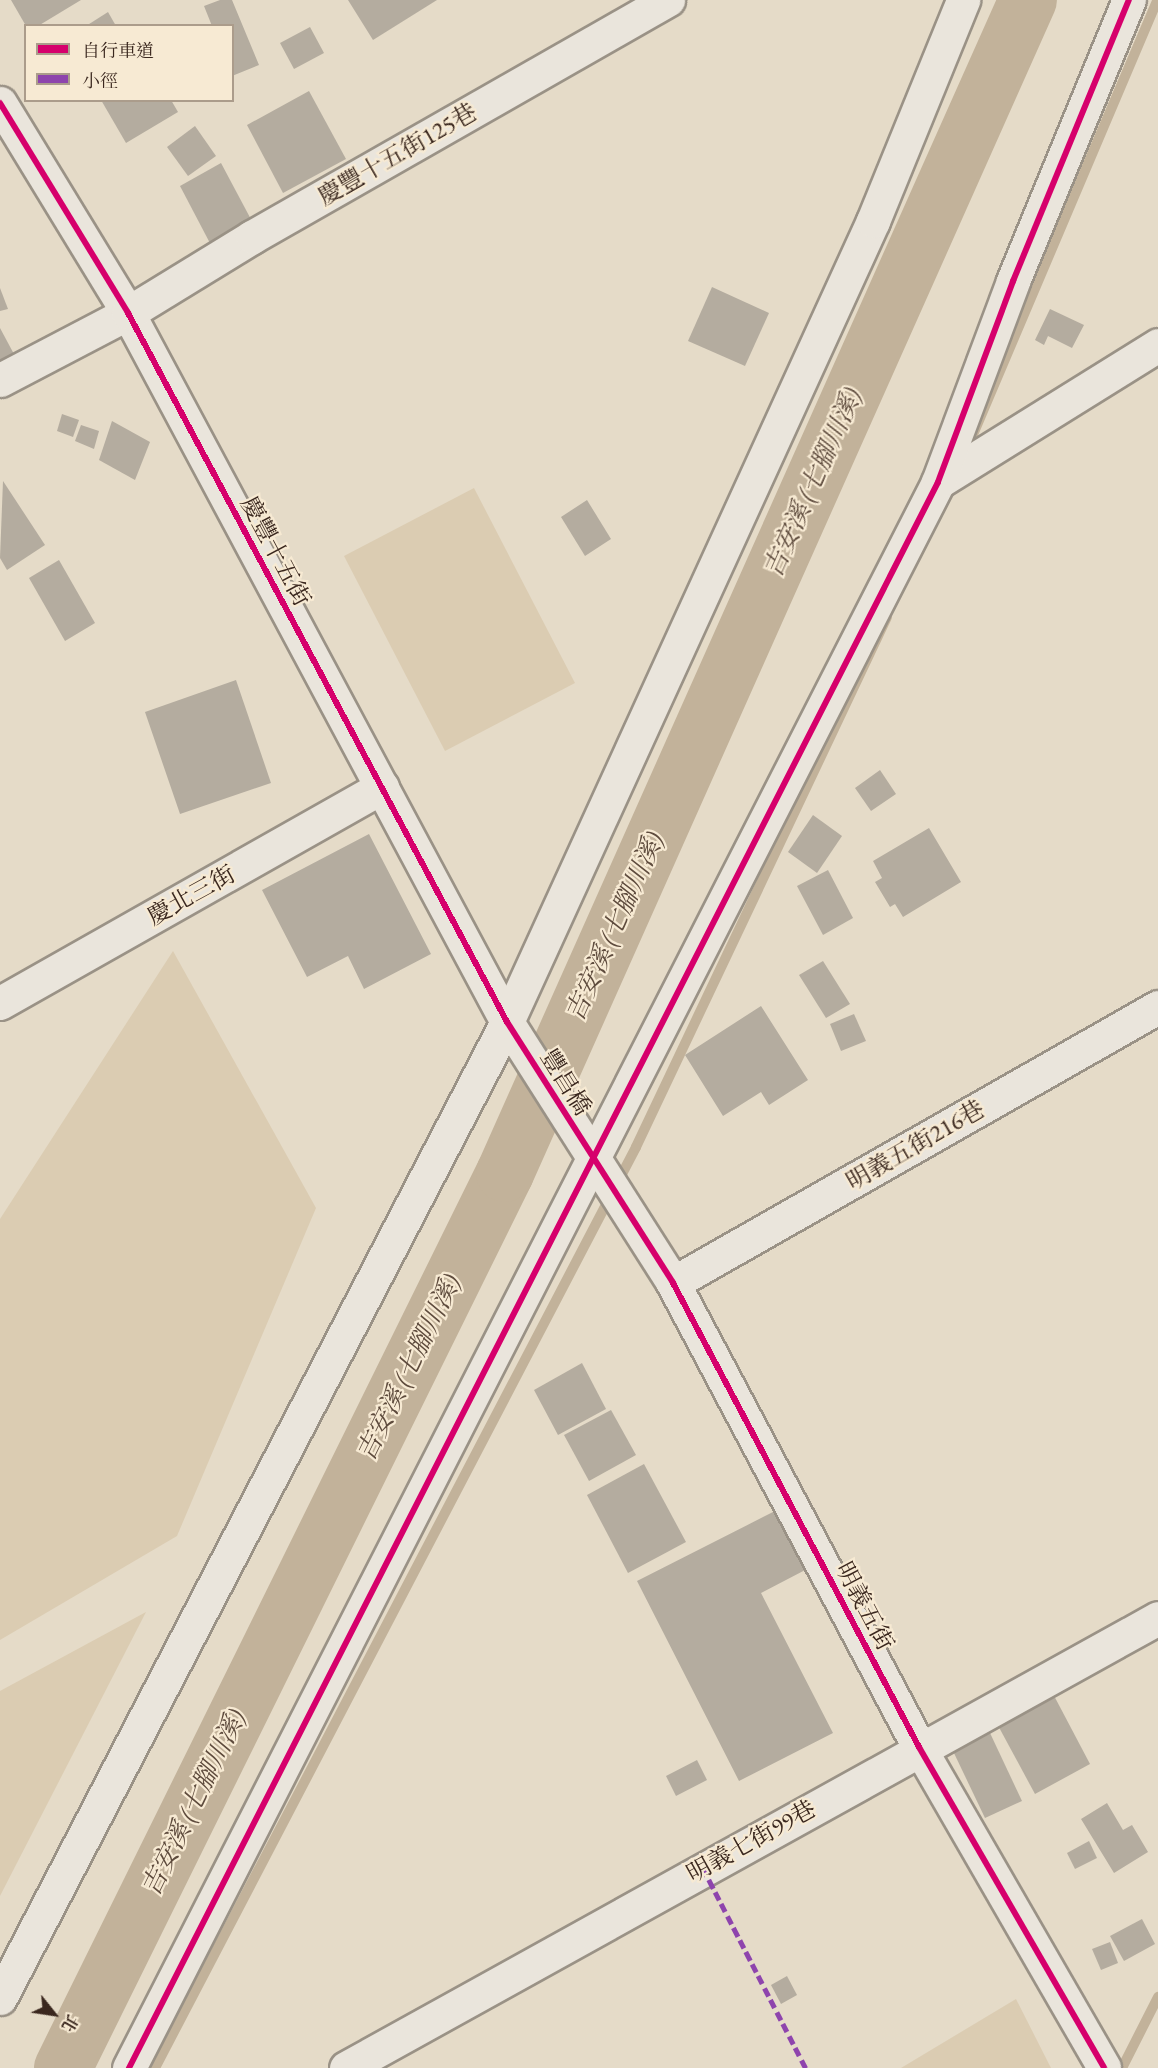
<!DOCTYPE html>
<html>
<head>
<meta charset="utf-8">
<style>
  body { margin:0 }
  #map { position:relative; width:1158px; height:2068px; overflow:hidden; background:#e5dbc8; font-family:"EB Garamond","Noto Serif TC",serif }
  div>[style] { position:absolute }
  .green>* { inset:0; background:#dbccb2 }
  .stream>* { height:10px; margin:-5px; padding:0 5px; transform-origin:5px; border-radius:5px; background:#c2b29a }
  .river>* { height:58px; margin:-29px; padding:0 29px; transform-origin:29px; border-radius:29px; background:#c2b29a }
  .building>* { inset:0; background:#b4ac9f }
  .roads { filter:drop-shadow(2px 0 #9a9286) drop-shadow(-2px 0 #9a9286) drop-shadow(0 2px #9a9286) drop-shadow(0 -2px #9a9286) }
  .minor>* { height:33px; margin:-16.5px; padding:0 16.5px; transform-origin:16.5px; border-radius:16.5px; background:#eae5dc }
  .quiet>* { height:4.5px; margin-top:-2.25px; transform-origin:0; background:repeating-linear-gradient(90deg,#8e44ad 0 9px,transparent 0 13.5px) }
  .cycleway>* { height:6px; margin:-3px; padding:0 3px; transform-origin:3px; border-radius:3px; background:#d6006c }
  span { translate:-50% -50%; white-space:nowrap; text-align:center; line-height:1.15; -webkit-text-stroke:4.5px #f7ead3; paint-order:stroke }
  .street-label { font-size:24px; color:#3a271e }
  .water-label { font-size:26px; color:#5e4b3d; font-style:italic }
  .legend { position:absolute; left:24px; top:24px; width:210px; height:78px; box-sizing:border-box; background:#f7ead3; border:2px solid #ab9c8b; margin:0; padding:8px 10px; list-style:none; font-size:18px; color:#3a271e }
  .legend li { display:flex; align-items:center; gap:12px; height:30px }
  .legend b { width:30px; border:2px solid #ab9c8b }
  .north { position:absolute; left:24px; top:1984px; width:60px; height:60px; -webkit-text-stroke:4px #f7ead3; paint-order:stroke; rotate:120deg; font-size:16px; font-weight:700; line-height:24px; text-align:center; color:#3a271e }
  .north::after { content:''; display:block; margin:auto; width:21px; height:27px; background:#3a271e; clip-path:polygon(50% 0,100% 100%,50% 72%,0 100%) }
</style>
</head>
<body>
<div id="map">
  <div class="green">
    <div style="clip-path:polygon(474px 488px,575px 683px,445px 751px,344px 556px)"></div>
    <div style="clip-path:polygon(173px 951px,316px 1208px,177px 1536px,0 1640px,0 1219px)"></div>
    <div style="clip-path:polygon(146px 1612px,0 1896px,0 1691px)"></div>
    <div style="clip-path:polygon(1016px 1999px,1051px 2068px,901px 2068px)"></div>
  </div>
  <div class="stream">
    <div style="left:966px;top:451px;width:490px;rotate:-67deg"></div>
    <div style="left:155px;top:2068px;width:1039px;rotate:-62.42deg"></div>
    <div style="left:636px;top:1147px;width:586px;rotate:-64.66deg"></div>
    <div style="left:1122px;top:2068px;width:80px;rotate:-63.1deg"></div>
  </div>
  <div class="river">
    <div style="left:63px;top:2068px;width:998px;rotate:-63.72deg"></div>
    <div style="left:505px;top:1173px;width:1284px;rotate:-65.97deg"></div>
  </div>
  <div class="building">
    <div style="clip-path:polygon(11px 0,81px 0,38px 26px,26px 26px)"></div>
    <div style="clip-path:polygon(220px 0,232px 0,259px 65px,232px 76px,232px 26px,212px 26px,204px 6px)"></div>
    <div style="clip-path:polygon(348px 0,437px 0,373px 40px)"></div>
    <div style="clip-path:polygon(108px 12px,116px 26px,86px 26px)"></div>
    <div style="clip-path:polygon(310px 27px,324px 53px,294px 69px,280px 43px)"></div>
    <div style="clip-path:polygon(309px 91px,346px 159px,283px 193px,247px 125px)"></div>
    <div style="clip-path:polygon(101px 100px,171px 100px,178px 112px,126px 143px)"></div>
    <div style="clip-path:polygon(195px 126px,216px 156px,188px 176px,167px 147px)"></div>
    <div style="clip-path:polygon(221px 163px,254px 225px,212px 247px,180px 186px)"></div>
    <div style="clip-path:polygon(712px 287px,769px 313px,745px 366px,688px 341px)"></div>
    <div style="clip-path:polygon(0 288px,8px 309px,0 311px)"></div>
    <div style="clip-path:polygon(1050px 309px,1084px 325px,1072px 348px,1048px 336px,1044px 345px,1035px 340px)"></div>
    <div style="clip-path:polygon(0 328px,15px 356px,0 365px)"></div>
    <div style="clip-path:polygon(62px 414px,79px 420px,73px 437px,57px 431px)"></div>
    <div style="clip-path:polygon(112px 421px,150px 442px,135px 480px,99px 460px)"></div>
    <div style="clip-path:polygon(81px 425px,99px 431px,94px 449px,75px 441px)"></div>
    <div style="clip-path:polygon(3px 481px,45px 545px,7px 570px,0 558px)"></div>
    <div style="clip-path:polygon(587px 500px,611px 539px,585px 556px,561px 517px)"></div>
    <div style="clip-path:polygon(59px 560px,95px 623px,65px 641px,29px 578px)"></div>
    <div style="clip-path:polygon(236px 680px,271px 783px,180px 814px,145px 712px)"></div>
    <div style="clip-path:polygon(880px 770px,896px 794px,871px 811px,855px 788px)"></div>
    <div style="clip-path:polygon(813px 815px,842px 836px,817px 873px,788px 852px)"></div>
    <div style="clip-path:polygon(929px 828px,961px 882px,903px 917px,895px 904px,890px 907px,875px 882px,882px 878px,873px 861px)"></div>
    <div style="clip-path:polygon(369px 834px,431px 954px,364px 989px,348px 956px,307px 977px,262px 890px)"></div>
    <div style="clip-path:polygon(828px 870px,853px 918px,823px 935px,797px 886px)"></div>
    <div style="clip-path:polygon(823px 961px,850px 1004px,826px 1018px,799px 975px)"></div>
    <div style="clip-path:polygon(761px 1006px,808px 1080px,769px 1105px,761px 1092px,723px 1116px,685px 1055px)"></div>
    <div style="clip-path:polygon(854px 1014px,866px 1041px,841px 1051px,830px 1024px)"></div>
    <div style="clip-path:polygon(582px 1363px,606px 1409px,558px 1435px,534px 1390px)"></div>
    <div style="clip-path:polygon(611px 1410px,636px 1455px,589px 1481px,564px 1435px)"></div>
    <div style="clip-path:polygon(644px 1464px,686px 1542px,628px 1573px,587px 1495px)"></div>
    <div style="clip-path:polygon(779px 1509px,809px 1568px,761px 1593px,833px 1733px,739px 1781px,637px 1581px)"></div>
    <div style="clip-path:polygon(1051px 1690px,1090px 1764px,1035px 1794px,995px 1720px)"></div>
    <div style="clip-path:polygon(990px 1733px,1022px 1801px,985px 1818px,953px 1751px)"></div>
    <div style="clip-path:polygon(697px 1760px,707px 1780px,676px 1796px,666px 1776px)"></div>
    <div style="clip-path:polygon(1107px 1803px,1123px 1830px,1132px 1825px,1148px 1852px,1114px 1873px,1081px 1819px)"></div>
    <div style="clip-path:polygon(1089px 1841px,1097px 1858px,1075px 1869px,1067px 1853px)"></div>
    <div style="clip-path:polygon(1142px 1919px,1155px 1944px,1124px 1961px,1110px 1936px)"></div>
    <div style="clip-path:polygon(1110px 1942px,1118px 1963px,1101px 1970px,1092px 1949px)"></div>
    <div style="clip-path:polygon(787px 1976px,797px 1995px,781px 2004px,771px 1985px)"></div>
  </div>
  <div class="roads">
    <div class="minor">
      <div style="left:0;top:103px;width:246px;rotate:58.6deg"></div>
      <div style="left:128px;top:313px;width:804px;rotate:61.87deg"></div>
      <div style="left:507px;top:1022px;width:309px;rotate:57.5deg"></div>
      <div style="left:673px;top:1283px;width:525px;rotate:62.07deg"></div>
      <div style="left:919px;top:1747px;width:370px;rotate:60deg"></div>
      <div style="left:0;top:380px;width:144px;rotate:-27.6deg"></div>
      <div style="left:128px;top:313px;width:145px;rotate:-31.5deg"></div>
      <div style="left:252px;top:237px;width:479px;rotate:-29.7deg"></div>
      <div style="left:938px;top:482px;width:259px;rotate:-31.9deg"></div>
      <div style="left:0;top:1003px;width:439px;rotate:-29.5deg"></div>
      <div style="left:673px;top:1283px;width:558px;rotate:-29.64deg"></div>
      <div style="left:0;top:1998px;width:1100px;rotate:-62.55deg"></div>
      <div style="left:507px;top:1022px;width:881px;rotate:-65.44deg"></div>
      <div style="left:873px;top:221px;width:239px;rotate:-67.8deg"></div>
      <div style="left:129px;top:2068px;width:1780px;rotate:-62.97deg"></div>
      <div style="left:938px;top:482px;width:215px;rotate:-69.5deg"></div>
      <div style="left:1013px;top:281px;width:304px;rotate:-67.6deg"></div>
      <div style="left:346px;top:2068px;width:928px;rotate:-28.99deg"></div>
    </div>
  </div>
  <div class="quiet">
    <div style="left:703px;top:1868px;width:225px;rotate:62.8deg"></div>
  </div>
  <div class="cycleway">
    <div style="left:0;top:103px;width:246px;rotate:58.6deg"></div>
    <div style="left:128px;top:313px;width:804px;rotate:61.87deg"></div>
    <div style="left:507px;top:1022px;width:309px;rotate:57.5deg"></div>
    <div style="left:673px;top:1283px;width:525px;rotate:62.07deg"></div>
    <div style="left:919px;top:1747px;width:370px;rotate:60deg"></div>
    <div style="left:129px;top:2068px;width:1780px;rotate:-62.97deg"></div>
    <div style="left:938px;top:482px;width:215px;rotate:-69.5deg"></div>
    <div style="left:1013px;top:281px;width:304px;rotate:-67.6deg"></div>
  </div>
  <div class="street-label">
    <span style="left:397px;top:154px;rotate:-30deg">慶豐十五街125巷</span>
    <span style="left:276px;top:551px;rotate:62deg">慶豐十五街</span>
    <span style="left:191px;top:895px;rotate:-29deg">慶北三街</span>
    <span style="left:566px;top:1082px;rotate:58deg">豐昌橋</span>
    <span style="left:915px;top:1145px;rotate:-30deg">明義五街216巷</span>
    <span style="left:865px;top:1606px;rotate:62deg">明義五街</span>
    <span style="left:751px;top:1841px;rotate:-29deg">明義七街99巷</span>
  </div>
  <div class="water-label">
    <span style="left:813px;top:483px;rotate:-66deg">吉安溪 (七腳川溪)</span>
    <span style="left:615px;top:927px;rotate:-66deg">吉安溪 (七腳川溪)</span>
    <span style="left:409px;top:1368px;rotate:-64deg">吉安溪 (七腳川溪)</span>
    <span style="left:194px;top:1803px;rotate:-64deg">吉安溪 (七腳川溪)</span>
  </div>
  <ul class="legend">
  <li><b style="height:8px;background:#d6006c"></b>自行車道</li>
  <li><b style="height:8px;background:#8e44ad"></b>小徑</li>
  </ul>
  <div class="north">北</div>
</div>
</body>
</html>
